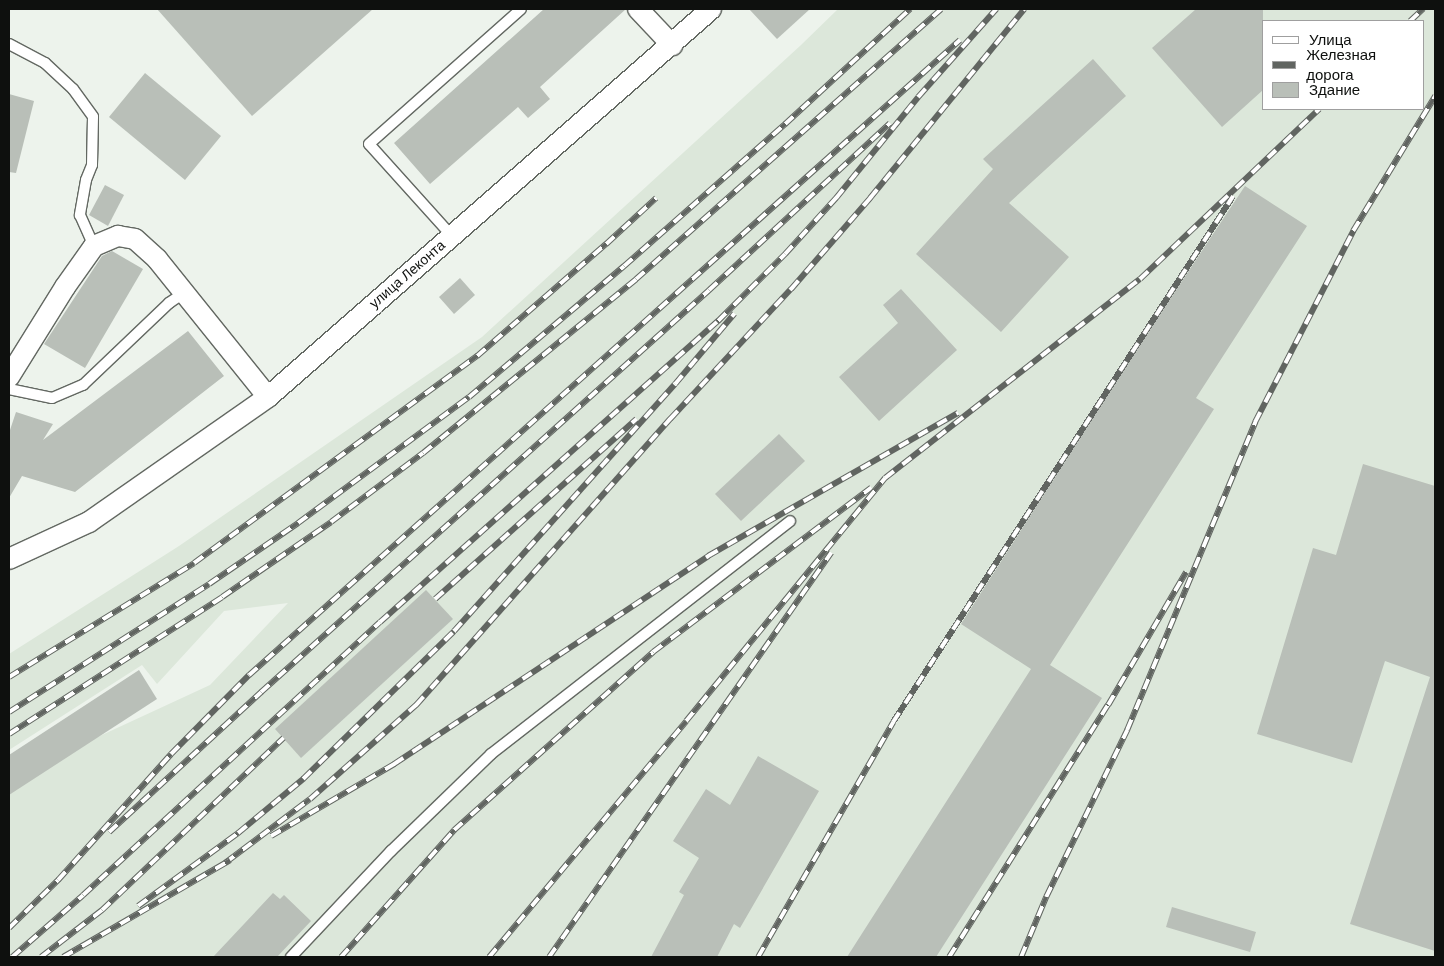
<!DOCTYPE html>
<html>
<head>
<meta charset="utf-8">
<style>
  body { margin:0 }
  #map { position:relative; width:1444px; height:966px; overflow:hidden; background:#edf3ec; font-family:"DM Sans",sans-serif }
  div>[style] { position:absolute }
  .built>* { inset:0; background:#dce7da }
  .building>* { inset:0; background:#b9bfb8 }
  .roads { filter:drop-shadow(1px 0 #636862) drop-shadow(-1px 0 #636862) drop-shadow(0 1px #636862) drop-shadow(0 -1px #636862) }
  .lane>* { height:10px; margin:-5px; padding:0 5px; transform-origin:5px; border-radius:5px; background:#fff }
  .street>* { height:20px; margin:-10px; padding:0 10px; transform-origin:10px; border-radius:10px; background:#fff }
  .rail>* { height:5.5px; margin-top:-2.75px; transform-origin:0; background:repeating-linear-gradient(90deg,#fff 0 11px,#616561 0 22px); box-sizing:border-box; border-block:1px solid #616561 }
  span { translate:-50% -50%; white-space:nowrap; text-align:center; line-height:1.15; -webkit-text-stroke:5px #fff; paint-order:stroke }
  .street-label { font-size:14px; color:#0e100e }
  .frame { position:absolute; inset:0; border:10px solid #0e100e; pointer-events:none }
  .legend { position:absolute; left:1262px; top:20px; width:162px; height:90px; box-sizing:border-box; background:#fff; border:1px solid #9f9f9f; margin:0; padding:6px 9px; list-style:none; font-size:15px; color:#0e100e }
  .legend li { display:flex; align-items:center; gap:10px; height:25px }
  .legend b { width:25px; border:1px solid #9f9f9f }
</style>
</head>
<body>
<div id="map">
  <div class="built">
    <div style="clip-path:polygon(evenodd,838px 9px,1435px 9px,1435px 957px,9px 957px,9px 778px,210px 685px,288px 603px,224px 611px,157px 684px,142px 665px,9px 750px,9px 654px,179px 546px,482px 337px,801px 45px,838px 9px,1263px 21px,1423px 21px,1423px 109px,1263px 109px,1263px 21px)"></div>
  </div>
  <div class="building">
    <div style="clip-path:polygon(157px 9px,373px 9px,252px 116px)"></div>
    <div style="clip-path:polygon(544px 9px,626px 9px,540px 87px,550px 99px,528px 118px,518px 107px,430px 184px,394px 143px)"></div>
    <div style="clip-path:polygon(749px 9px,810px 9px,777px 39px)"></div>
    <div style="clip-path:polygon(1196px 9px,1263px 9px,1263px 90px,1222px 127px,1152px 48px)"></div>
    <div style="clip-path:polygon(1093px 59px,1126px 96px,1009px 203px,1069px 257px,1001px 332px,916px 254px,993px 169px,983px 159px)"></div>
    <div style="clip-path:polygon(145px 73px,221px 136px,185px 180px,109px 117px)"></div>
    <div style="clip-path:polygon(9px 94px,34px 101px,16px 173px,9px 172px)"></div>
    <div style="clip-path:polygon(105px 185px,124px 195px,108px 226px,89px 215px)"></div>
    <div style="clip-path:polygon(1245px 186px,1307px 226px,1196px 398px,1214px 409px,1050px 665px,1102px 698px,936px 957px,847px 957px,1031px 669px,961px 624px,1132px 356px)"></div>
    <div style="clip-path:polygon(112px 251px,143px 269px,85px 368px,44px 344px,102px 256px)"></div>
    <div style="clip-path:polygon(460px 278px,475px 295px,454px 314px,439px 297px)"></div>
    <div style="clip-path:polygon(901px 289px,957px 350px,879px 421px,839px 377px,898px 323px,883px 305px)"></div>
    <div style="clip-path:polygon(188px 331px,224px 376px,75px 492px,22px 476px,9px 498px,9px 433px,16px 412px,53px 424px,43px 440px)"></div>
    <div style="clip-path:polygon(779px 434px,805px 461px,741px 521px,715px 494px)"></div>
    <div style="clip-path:polygon(1363px 464px,1435px 486px,1435px 951px,1350px 924px,1430px 677px,1385px 661px,1352px 763px,1257px 734px,1313px 548px,1336px 555px)"></div>
    <div style="clip-path:polygon(426px 590px,453px 619px,301px 758px,275px 729px)"></div>
    <div style="clip-path:polygon(139px 670px,157px 699px,9px 795px,9px 755px)"></div>
    <div style="clip-path:polygon(758px 756px,819px 791px,740px 928px,734px 924px,717px 957px,651px 957px,684px 895px,679px 892px,699px 858px,673px 841px,706px 789px,730px 805px)"></div>
    <div style="clip-path:polygon(273px 893px,280px 899px,284px 895px,311px 921px,277px 957px,213px 957px)"></div>
    <div style="clip-path:polygon(1172px 907px,1256px 932px,1250px 952px,1166px 927px)"></div>
  </div>
  <div class="roads">
    <div class="lane">
      <div style="left:9px;top:44px;width:41px;rotate:27.8deg"></div>
      <div style="left:45px;top:63px;width:38px;rotate:43deg"></div>
      <div style="left:73px;top:89px;width:34px;rotate:54deg"></div>
      <div style="left:93px;top:117px;width:48px;rotate:91.2deg"></div>
      <div style="left:92px;top:165px;width:16px;rotate:112deg"></div>
      <div style="left:86px;top:180px;width:36px;rotate:100deg"></div>
      <div style="left:80px;top:215px;width:34px;rotate:66deg"></div>
      <div style="left:451px;top:235px;width:122px;rotate:-132deg"></div>
      <div style="left:369px;top:144px;width:203px;rotate:-41.6deg"></div>
      <div style="left:9px;top:389px;width:44px;rotate:11.8deg"></div>
      <div style="left:52px;top:398px;width:34px;rotate:-23deg"></div>
      <div style="left:83px;top:385px;width:119px;rotate:-43.6deg"></div>
      <div style="left:169px;top:303px;width:18px;rotate:-34deg"></div>
      <div style="left:291px;top:957px;width:146px;rotate:-46.7deg"></div>
      <div style="left:391px;top:851px;width:139px;rotate:-44.1deg"></div>
      <div style="left:491px;top:754px;width:379px;rotate:-37.9deg"></div>
    </div>
    <div class="street">
      <div style="left:638px;top:9px;width:50px;rotate:46.6deg"></div>
      <div style="left:9px;top:377px;width:106px;rotate:-58.1deg"></div>
      <div style="left:65px;top:287px;width:50px;rotate:-54.7deg"></div>
      <div style="left:94px;top:246px;width:26px;rotate:-23deg"></div>
      <div style="left:118px;top:236px;width:17px;rotate:10deg"></div>
      <div style="left:135px;top:239px;width:30px;rotate:42deg"></div>
      <div style="left:157px;top:259px;width:177px;rotate:51.2deg"></div>
      <div style="left:9px;top:559px;width:88px;rotate:-24.8deg"></div>
      <div style="left:89px;top:522px;width:218px;rotate:-34.9deg"></div>
      <div style="left:268px;top:397px;width:589px;rotate:-41.21deg"></div>
    </div>
  </div>
  <div class="rail">
    <div style="left:1410px;top:21px;width:18px;rotate:-43deg"></div>
    <div style="left:435px;top:599px;width:270px;rotate:-41.8deg"></div>
    <div style="left:9px;top:677px;width:217px;rotate:-31.6deg"></div>
    <div style="left:194px;top:563px;width:351px;rotate:-36.2deg"></div>
    <div style="left:477px;top:356px;width:171px;rotate:-41deg"></div>
    <div style="left:606px;top:244px;width:68px;rotate:-42.6deg"></div>
    <div style="left:9px;top:712px;width:237px;rotate:-32.6deg"></div>
    <div style="left:209px;top:584px;width:108px;rotate:-34.4deg"></div>
    <div style="left:298px;top:523px;width:212px;rotate:-36.4deg"></div>
    <div style="left:469px;top:397px;width:203px;rotate:-40.2deg"></div>
    <div style="left:624px;top:266px;width:215px;rotate:-41.4deg"></div>
    <div style="left:785px;top:124px;width:170px;rotate:-42.6deg"></div>
    <div style="left:9px;top:734px;width:253px;rotate:-32.7deg"></div>
    <div style="left:222px;top:597px;width:132px;rotate:-34.5deg"></div>
    <div style="left:331px;top:522px;width:115px;rotate:-36.9deg"></div>
    <div style="left:423px;top:453px;width:275px;rotate:-39.2deg"></div>
    <div style="left:636px;top:279px;width:407px;rotate:-41.5deg"></div>
    <div style="left:109px;top:832px;width:207px;rotate:-42.6deg"></div>
    <div style="left:261px;top:692px;width:602px;rotate:-41.9deg"></div>
    <div style="left:709px;top:290px;width:246px;rotate:-42.7deg"></div>
    <div style="left:271px;top:836px;width:143px;rotate:-30.3deg"></div>
    <div style="left:394px;top:764px;width:377px;rotate:-33.5deg"></div>
    <div style="left:708px;top:556px;width:288px;rotate:-29.8deg"></div>
    <div style="left:225px;top:863px;width:106px;rotate:-37deg"></div>
    <div style="left:310px;top:799px;width:142px;rotate:-41.6deg"></div>
    <div style="left:416px;top:705px;width:383px;rotate:-48.4deg"></div>
    <div style="left:670px;top:419px;width:178px;rotate:-47.1deg"></div>
    <div style="left:791px;top:289px;width:121px;rotate:-49deg"></div>
    <div style="left:870px;top:198px;width:244px;rotate:-50.8deg"></div>
    <div style="left:138px;top:906px;width:124px;rotate:-36.1deg"></div>
    <div style="left:238px;top:833px;width:85px;rotate:-39.7deg"></div>
    <div style="left:303px;top:779px;width:211px;rotate:-44.4deg"></div>
    <div style="left:454px;top:631px;width:331px;rotate:-48.2deg"></div>
    <div style="left:675px;top:384px;width:92px;rotate:-49.9deg"></div>
    <div style="left:9px;top:928px;width:69px;rotate:-44.4deg"></div>
    <div style="left:58px;top:880px;width:169px;rotate:-48.1deg"></div>
    <div style="left:171px;top:754px;width:111px;rotate:-45.4deg"></div>
    <div style="left:249px;top:675px;width:953px;rotate:-41.77deg"></div>
    <div style="left:12px;top:957px;width:94px;rotate:-41.1deg"></div>
    <div style="left:83px;top:895px;width:403px;rotate:-42.6deg"></div>
    <div style="left:380px;top:622px;width:453px;rotate:-41.7deg"></div>
    <div style="left:718px;top:321px;width:95px;rotate:-45deg"></div>
    <div style="left:785px;top:254px;width:76px;rotate:-47.7deg"></div>
    <div style="left:836px;top:198px;width:130px;rotate:-50.9deg"></div>
    <div style="left:918px;top:97px;width:118px;rotate:-48.4deg"></div>
    <div style="left:41px;top:957px;width:77px;rotate:-37.6deg"></div>
    <div style="left:102px;top:910px;width:250px;rotate:-43.5deg"></div>
    <div style="left:63px;top:957px;width:193px;rotate:-30.1deg"></div>
    <div style="left:341px;top:957px;width:170px;rotate:-48.3deg"></div>
    <div style="left:454px;top:830px;width:267px;rotate:-41.8deg"></div>
    <div style="left:653px;top:652px;width:273px;rotate:-37deg"></div>
    <div style="left:489px;top:957px;width:307px;rotate:-50.1deg"></div>
    <div style="left:686px;top:721px;width:314px;rotate:-50.7deg"></div>
    <div style="left:885px;top:478px;width:323px;rotate:-38deg"></div>
    <div style="left:1140px;top:279px;width:247px;rotate:-43.5deg"></div>
    <div style="left:549px;top:957px;width:493px;rotate:-55.1deg"></div>
    <div style="left:758px;top:957px;width:271px;rotate:-60.1deg"></div>
    <div style="left:893px;top:722px;width:626px;rotate:-57.12deg"></div>
    <div style="left:949px;top:957px;width:298px;rotate:-57.8deg"></div>
    <div style="left:1108px;top:705px;width:154px;rotate:-59.6deg"></div>
    <div style="left:1021px;top:957px;width:65px;rotate:-67.4deg"></div>
    <div style="left:1046px;top:897px;width:186px;rotate:-64.1deg"></div>
    <div style="left:1127px;top:730px;width:334px;rotate:-67.4deg"></div>
    <div style="left:1255px;top:422px;width:215px;rotate:-62.8deg"></div>
    <div style="left:1353px;top:231px;width:158px;rotate:-58.7deg"></div>
  </div>
  <div class="street-label">
    <span style="left:407px;top:274px;rotate:-41deg">улица Леконта</span>
  </div>
  <div class="frame"></div>
  <ul class="legend">
  <li><b style="height:6px;background:#fff"></b>Улица</li>
  <li><b style="height:6px;background:#616561"></b>Железная дорога</li>
  <li><b style="height:14px;background:#b9bfb8"></b>Здание</li>
  </ul>
</div>
</body>
</html>
